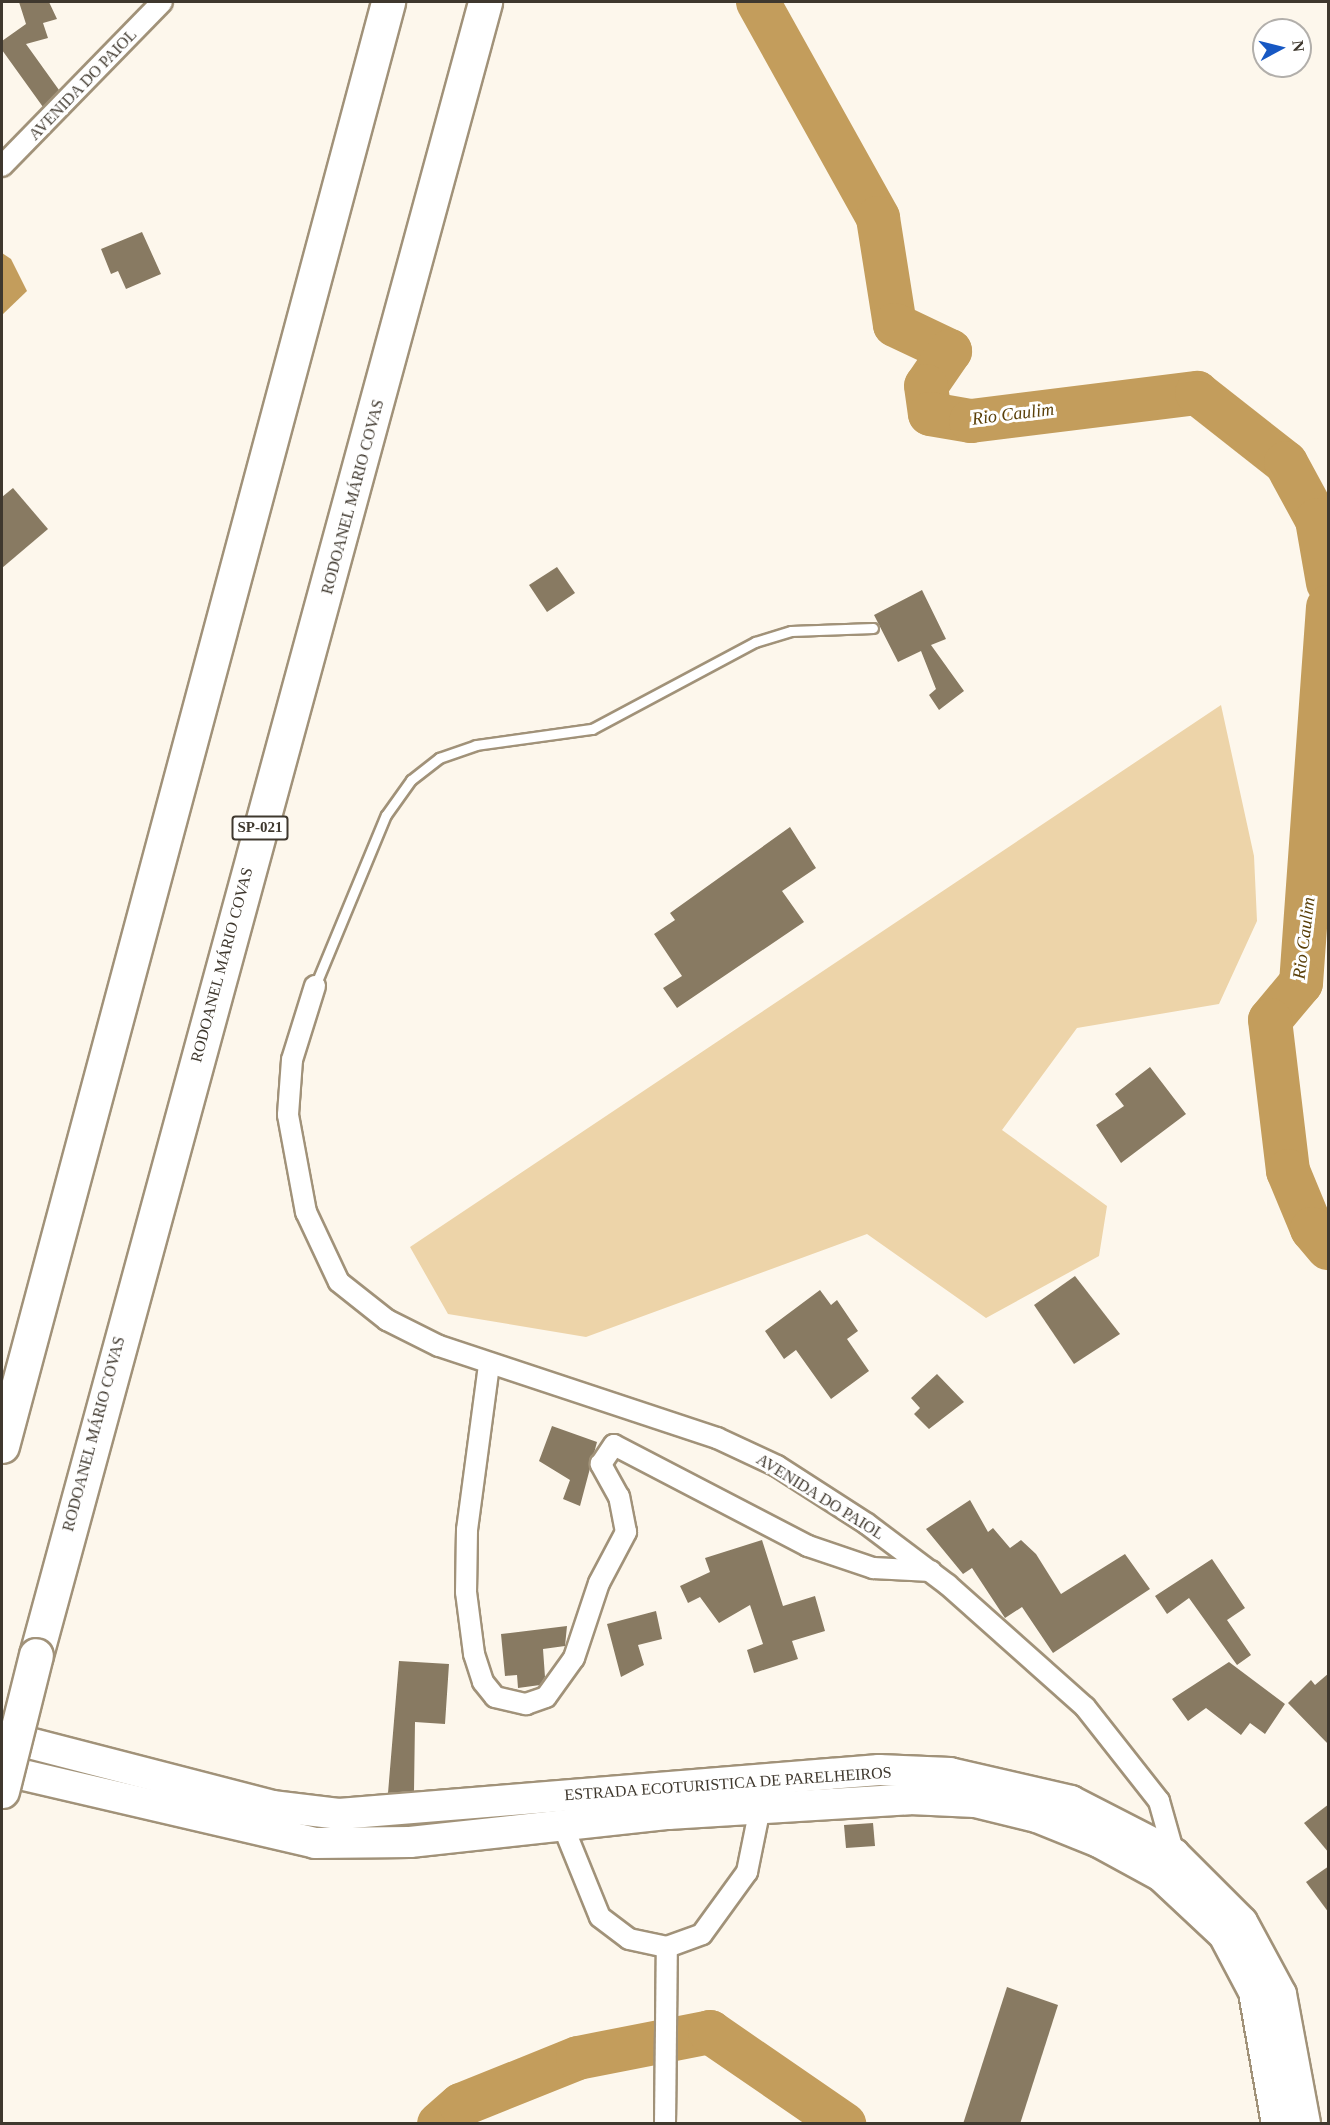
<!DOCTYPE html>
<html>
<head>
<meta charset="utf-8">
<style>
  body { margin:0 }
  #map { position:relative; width:1330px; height:2125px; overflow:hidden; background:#fdf7ec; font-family:"Times New Roman",serif }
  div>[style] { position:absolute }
  .green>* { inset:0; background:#edd4a9 }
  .water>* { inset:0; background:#c39d5c }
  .river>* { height:44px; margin:-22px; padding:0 22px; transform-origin:22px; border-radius:22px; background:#c39d5c }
  .building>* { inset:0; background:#887a62 }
  .roads { filter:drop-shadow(2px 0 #a19279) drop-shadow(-2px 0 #a19279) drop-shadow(0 2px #a19279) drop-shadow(0 -2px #a19279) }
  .service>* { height:9px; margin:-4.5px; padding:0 4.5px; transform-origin:4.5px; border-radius:4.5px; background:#fff }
  .minor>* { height:20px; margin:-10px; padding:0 10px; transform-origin:10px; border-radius:10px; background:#fff }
  .primary>* { height:30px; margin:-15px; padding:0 15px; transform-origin:15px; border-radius:15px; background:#fff }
  .motorway>* { height:33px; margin:-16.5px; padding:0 16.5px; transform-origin:16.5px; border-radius:16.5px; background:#fff }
  .bridges { filter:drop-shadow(2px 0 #a19279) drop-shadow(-2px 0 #a19279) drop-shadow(0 2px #a19279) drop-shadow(0 -2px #a19279) }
  .motorway-bridge>* { height:33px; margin:-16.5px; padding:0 16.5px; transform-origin:16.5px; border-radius:16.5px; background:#fff }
  span { translate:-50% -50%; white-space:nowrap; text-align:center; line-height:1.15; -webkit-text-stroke:6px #fff; paint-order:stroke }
  .shield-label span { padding:2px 4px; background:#fff; border:2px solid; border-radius:4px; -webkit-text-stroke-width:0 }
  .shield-label { font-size:15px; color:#3f382e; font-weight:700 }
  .street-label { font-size:16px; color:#3f382e }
  .water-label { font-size:18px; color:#5a400a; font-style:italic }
  .frame { position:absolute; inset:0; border:3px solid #3f382e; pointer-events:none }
  .north { position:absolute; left:1252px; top:18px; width:60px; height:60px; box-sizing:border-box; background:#fff; border:2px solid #b2afab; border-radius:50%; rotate:83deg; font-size:16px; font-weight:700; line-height:24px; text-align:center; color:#3f382e }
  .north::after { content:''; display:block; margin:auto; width:21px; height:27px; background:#1758c3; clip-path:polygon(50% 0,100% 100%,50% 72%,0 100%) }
</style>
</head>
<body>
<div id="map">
  <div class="green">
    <div style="clip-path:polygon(1221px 705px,1254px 856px,1257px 921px,1219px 1004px,1077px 1028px,1002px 1130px,1107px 1206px,1099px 1256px,986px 1318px,867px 1234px,586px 1337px,448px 1314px,410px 1247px)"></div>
  </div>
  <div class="water">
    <div style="clip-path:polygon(2px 253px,11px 259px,27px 291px,2px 315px)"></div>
  </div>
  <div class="river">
    <div style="left:758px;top:2px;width:247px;rotate:60.9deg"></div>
    <div style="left:878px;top:218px;width:108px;rotate:81deg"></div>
    <div style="left:895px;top:325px;width:61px;rotate:25.3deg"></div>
    <div style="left:950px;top:351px;width:42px;rotate:124.4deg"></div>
    <div style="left:926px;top:386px;width:28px;rotate:82deg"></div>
    <div style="left:930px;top:414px;width:42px;rotate:9.7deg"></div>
    <div style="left:971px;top:421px;width:228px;rotate:-7.1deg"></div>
    <div style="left:1197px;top:393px;width:113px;rotate:38.2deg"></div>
    <div style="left:1286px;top:463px;width:65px;rotate:61.5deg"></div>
    <div style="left:1317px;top:520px;width:64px;rotate:80.1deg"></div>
    <div style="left:1328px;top:607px;width:377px;rotate:94.1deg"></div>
    <div style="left:1301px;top:983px;width:48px;rotate:130deg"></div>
    <div style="left:1270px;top:1020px;width:152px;rotate:83.2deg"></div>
    <div style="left:1288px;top:1171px;width:63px;rotate:67.5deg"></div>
    <div style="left:1312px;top:1229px;width:25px;rotate:50deg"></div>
    <div style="left:439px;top:2124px;width:29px;rotate:-41deg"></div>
    <div style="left:461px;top:2105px;width:126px;rotate:-21.9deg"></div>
    <div style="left:578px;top:2058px;width:135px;rotate:-11.1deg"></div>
    <div style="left:710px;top:2032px;width:163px;rotate:34.5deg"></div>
  </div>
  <div class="building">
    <div style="clip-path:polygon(19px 2px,49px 2px,57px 19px,43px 23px,48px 38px,26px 44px,59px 90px,43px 107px,2px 50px,2px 41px,26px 24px)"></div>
    <div style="clip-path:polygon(142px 232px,161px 274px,126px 289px,118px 271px,111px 274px,101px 249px)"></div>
    <div style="clip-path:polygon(13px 488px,48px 529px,2px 568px,2px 497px)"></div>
    <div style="clip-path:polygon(557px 567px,575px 593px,547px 612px,529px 585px)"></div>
    <div style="clip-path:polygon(922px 590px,946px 639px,931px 645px,964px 691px,939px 710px,929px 695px,936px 689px,921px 651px,898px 662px,874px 615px)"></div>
    <div style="clip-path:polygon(790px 827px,816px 868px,782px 891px,804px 922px,677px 1008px,663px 988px,682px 976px,654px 934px,675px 920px,670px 913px)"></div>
    <div style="clip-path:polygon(1150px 1067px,1186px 1114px,1121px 1163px,1096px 1125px,1124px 1106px,1115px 1094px)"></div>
    <div style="clip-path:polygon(1075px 1276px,1120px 1334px,1074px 1364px,1034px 1305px)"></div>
    <div style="clip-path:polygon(820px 1290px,831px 1305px,837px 1300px,858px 1331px,847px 1339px,869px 1371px,831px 1399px,796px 1350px,784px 1359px,765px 1331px)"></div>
    <div style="clip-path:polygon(937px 1374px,964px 1402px,929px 1429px,914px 1414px,920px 1408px,911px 1398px)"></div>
    <div style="clip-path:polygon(552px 1426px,597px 1442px,580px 1506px,563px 1499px,570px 1480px,539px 1461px)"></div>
    <div style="clip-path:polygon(970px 1500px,988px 1532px,993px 1528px,1010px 1548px,1021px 1540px,1036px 1554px,1061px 1594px,1125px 1554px,1150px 1589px,1053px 1653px,1022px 1607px,1005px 1618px,972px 1568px,963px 1574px,926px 1529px)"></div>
    <div style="clip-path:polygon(762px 1540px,783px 1606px,815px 1596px,825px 1631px,792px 1641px,798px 1659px,754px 1673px,747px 1650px,763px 1644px,750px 1605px,719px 1623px,700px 1597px,688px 1603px,680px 1586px,710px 1572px,705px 1558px)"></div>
    <div style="clip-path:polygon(1212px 1559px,1245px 1608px,1227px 1620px,1251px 1655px,1237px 1665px,1189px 1598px,1167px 1614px,1155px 1596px)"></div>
    <div style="clip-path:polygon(656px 1611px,662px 1639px,638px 1645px,644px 1665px,621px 1677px,607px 1624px)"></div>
    <div style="clip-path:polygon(567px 1626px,565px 1646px,543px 1649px,545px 1677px,540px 1685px,518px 1688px,517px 1675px,505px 1676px,501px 1634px)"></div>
    <div style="clip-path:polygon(399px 1661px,449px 1664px,445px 1724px,415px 1722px,414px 1791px,388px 1793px)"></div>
    <div style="clip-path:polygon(1229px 1662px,1285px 1704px,1265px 1734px,1250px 1723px,1241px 1735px,1206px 1708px,1188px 1721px,1172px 1699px)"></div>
    <div style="clip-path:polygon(1329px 1673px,1329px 1745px,1288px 1703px,1311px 1680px,1315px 1685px)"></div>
    <div style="clip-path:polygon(1329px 1804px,1329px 1853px,1304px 1823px)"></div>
    <div style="clip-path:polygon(873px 1823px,875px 1846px,846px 1848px,844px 1825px)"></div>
    <div style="clip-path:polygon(1329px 1866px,1329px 1913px,1306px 1882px)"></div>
    <div style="clip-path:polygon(1007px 1987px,1058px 2005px,1020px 2124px,963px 2124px)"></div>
  </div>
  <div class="roads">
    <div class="service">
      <div style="left:315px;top:986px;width:185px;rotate:-67.5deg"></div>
      <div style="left:386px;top:815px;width:43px;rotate:-54.5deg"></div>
      <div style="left:411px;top:780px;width:36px;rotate:-38deg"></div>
      <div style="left:439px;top:758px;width:39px;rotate:-19deg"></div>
      <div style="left:476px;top:745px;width:117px;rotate:-7.9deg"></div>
      <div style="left:592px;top:729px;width:185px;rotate:-28.1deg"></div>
      <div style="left:755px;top:642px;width:38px;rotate:-17deg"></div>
      <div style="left:791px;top:631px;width:82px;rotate:-2.1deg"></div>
    </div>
    <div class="minor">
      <div style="left:2px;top:166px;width:229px;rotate:-45.7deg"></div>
      <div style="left:315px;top:986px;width:77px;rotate:107.3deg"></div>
      <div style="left:292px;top:1060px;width:55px;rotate:94.2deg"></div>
      <div style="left:288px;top:1115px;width:99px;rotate:79.5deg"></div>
      <div style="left:306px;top:1212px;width:77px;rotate:64.8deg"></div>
      <div style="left:339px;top:1282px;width:61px;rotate:38.4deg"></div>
      <div style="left:387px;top:1320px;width:58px;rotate:26.6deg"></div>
      <div style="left:439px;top:1346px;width:293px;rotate:18.3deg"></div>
      <div style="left:717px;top:1438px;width:66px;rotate:25deg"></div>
      <div style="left:777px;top:1466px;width:107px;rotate:32.8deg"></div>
      <div style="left:867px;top:1524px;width:101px;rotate:37deg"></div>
      <div style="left:948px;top:1585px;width:183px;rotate:41.7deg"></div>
      <div style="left:1085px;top:1707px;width:120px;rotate:51.8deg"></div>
      <div style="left:1159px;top:1801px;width:55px;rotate:74.2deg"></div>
      <div style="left:489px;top:1365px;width:166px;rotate:97.6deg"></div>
      <div style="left:467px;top:1530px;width:62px;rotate:90.9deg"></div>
      <div style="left:466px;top:1592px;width:63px;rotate:82.6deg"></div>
      <div style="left:474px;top:1654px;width:29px;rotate:72deg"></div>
      <div style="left:483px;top:1682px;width:19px;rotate:51deg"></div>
      <div style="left:495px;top:1697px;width:32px;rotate:13deg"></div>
      <div style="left:526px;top:1704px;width:21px;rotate:-19deg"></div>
      <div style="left:546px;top:1697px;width:48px;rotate:-54.3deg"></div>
      <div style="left:574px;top:1658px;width:79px;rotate:-71.6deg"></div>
      <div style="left:599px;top:1583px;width:58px;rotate:-62.1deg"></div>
      <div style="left:626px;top:1532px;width:36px;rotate:-101deg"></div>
      <div style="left:619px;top:1497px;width:38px;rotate:-119deg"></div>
      <div style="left:601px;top:1464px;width:23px;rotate:-56deg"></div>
      <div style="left:614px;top:1445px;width:219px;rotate:27.5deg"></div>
      <div style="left:808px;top:1546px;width:69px;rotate:18.7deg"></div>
      <div style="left:873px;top:1568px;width:58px;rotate:3deg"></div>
      <div style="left:563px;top:1826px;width:98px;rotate:67.9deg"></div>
      <div style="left:600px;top:1917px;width:36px;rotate:37deg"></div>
      <div style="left:629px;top:1939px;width:39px;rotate:12deg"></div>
      <div style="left:667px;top:1947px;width:37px;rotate:-20deg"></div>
      <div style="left:702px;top:1934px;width:77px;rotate:-54deg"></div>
      <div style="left:747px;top:1872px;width:65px;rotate:-78.5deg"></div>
      <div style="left:665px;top:2124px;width:177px;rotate:-89.4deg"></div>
    </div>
    <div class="primary">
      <div style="left:2px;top:1736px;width:279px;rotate:14.5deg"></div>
      <div style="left:272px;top:1806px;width:67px;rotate:6.8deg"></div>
      <div style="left:339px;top:1814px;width:542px;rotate:-4.66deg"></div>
      <div style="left:879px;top:1770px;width:71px;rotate:2.4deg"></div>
      <div style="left:950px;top:1773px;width:124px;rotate:13deg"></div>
      <div style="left:1071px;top:1801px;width:116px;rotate:27.2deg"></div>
      <div style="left:1174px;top:1854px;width:96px;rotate:45deg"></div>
      <div style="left:1242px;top:1922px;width:82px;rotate:61.6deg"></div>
      <div style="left:1281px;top:1994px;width:132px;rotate:79.5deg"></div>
      <div style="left:2px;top:1770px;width:321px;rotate:13.1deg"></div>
      <div style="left:315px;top:1843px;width:95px;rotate:-0.6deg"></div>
      <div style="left:410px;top:1842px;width:260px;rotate:-6.2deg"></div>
      <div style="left:668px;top:1814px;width:242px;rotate:-3.5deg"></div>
      <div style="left:910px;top:1799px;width:65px;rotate:2.6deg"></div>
      <div style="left:975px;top:1802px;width:64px;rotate:13.6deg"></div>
      <div style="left:1037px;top:1817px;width:67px;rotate:22deg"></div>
      <div style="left:1099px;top:1842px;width:71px;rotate:28.7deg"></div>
      <div style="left:1161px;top:1876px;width:86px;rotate:43.1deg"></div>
      <div style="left:1224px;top:1935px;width:64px;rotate:62.2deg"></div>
      <div style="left:1254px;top:1992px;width:134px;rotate:80.1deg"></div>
    </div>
    <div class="motorway">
      <div style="left:2px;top:1446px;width:1495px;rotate:-75.03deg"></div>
      <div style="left:36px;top:1655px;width:1713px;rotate:-74.8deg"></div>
    </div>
  </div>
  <div class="bridges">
    <div class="motorway-bridge">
      <div style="left:2px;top:1791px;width:140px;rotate:-76deg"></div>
    </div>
  </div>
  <div class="shield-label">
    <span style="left:260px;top:828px">SP-021</span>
  </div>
  <div class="street-label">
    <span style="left:83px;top:85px;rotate:-46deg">AVENIDA DO PAIOL</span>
    <span style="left:353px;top:497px;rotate:-75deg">RODOANEL MÁRIO COVAS</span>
    <span style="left:222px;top:965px;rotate:-75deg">RODOANEL MÁRIO COVAS</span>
    <span style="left:94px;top:1434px;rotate:-75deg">RODOANEL MÁRIO COVAS</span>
    <span style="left:820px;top:1497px;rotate:32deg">AVENIDA DO PAIOL</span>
    <span style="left:728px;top:1784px;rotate:-4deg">ESTRADA ECOTURISTICA DE PARELHEIROS</span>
  </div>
  <div class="water-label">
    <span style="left:1013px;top:414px;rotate:-7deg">Rio Caulim</span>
    <span style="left:1304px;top:938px;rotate:-83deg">Rio Caulim</span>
  </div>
  <div class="frame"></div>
  <div class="north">N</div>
</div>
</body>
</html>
